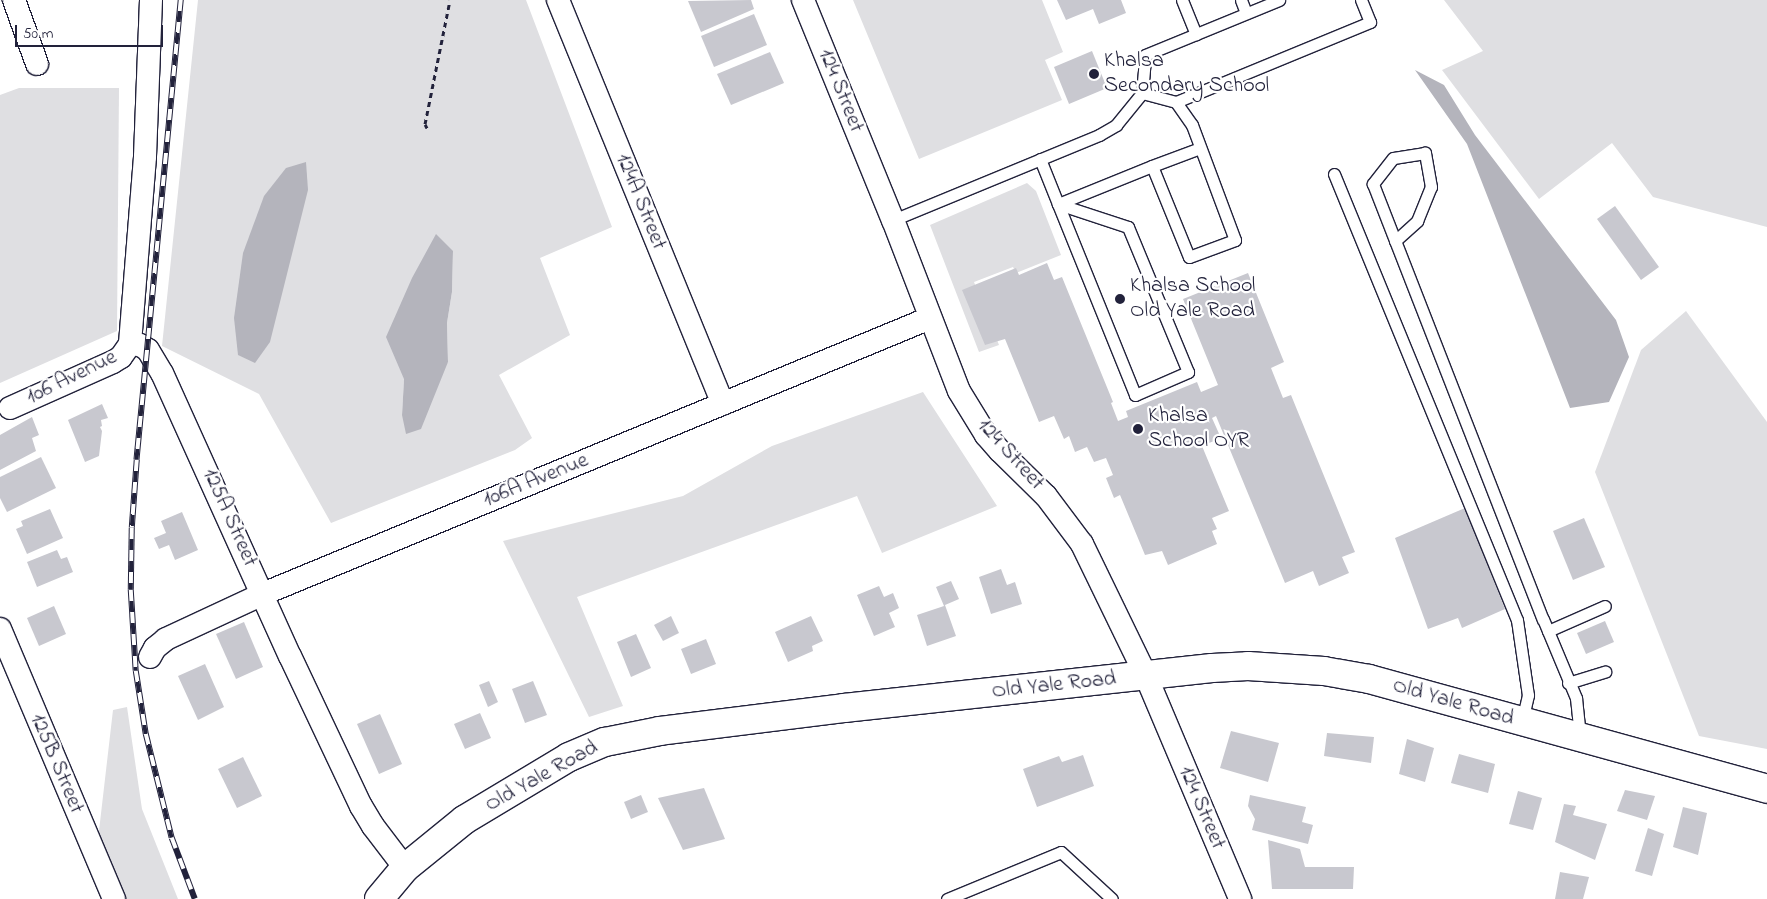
<!DOCTYPE html>
<html>
<head>
<meta charset="utf-8">
<style>
  body { margin:0 }
  #map { position:relative; width:1767px; height:899px; overflow:hidden; background:#fff; font-family:"Indie Flower",sans-serif }
  div>[style] { position:absolute }
  .green>* { inset:0; background:#dfdfe2 }
  .water>* { inset:0; background:#b4b4bc }
  .building>* { inset:0; background:#c8c8cf }
  .path>* { height:3px; margin-top:-1.5px; transform-origin:0; background:repeating-linear-gradient(90deg,#22223b 0 5px,transparent 0 9px) }
  .roads { filter:drop-shadow(1px 0 #22223b) drop-shadow(-1px 0 #22223b) drop-shadow(0 1px #22223b) drop-shadow(0 -1px #22223b) }
  .service>* { height:11px; margin:-5.5px; padding:0 5.5px; transform-origin:5.5px; border-radius:5.5px; background:#fff }
  .minor>* { height:22px; margin:-11px; padding:0 11px; transform-origin:11px; border-radius:11px; background:#fff }
  .secondary>* { height:28px; margin:-14px; padding:0 14px; transform-origin:14px; border-radius:14px; background:#fff }
  .rail>* { height:5.5px; margin-top:-2.75px; transform-origin:0; background:repeating-linear-gradient(90deg,#fff 0 11px,#22223b 0 22px); box-sizing:border-box; border-block:1px solid #22223b }
  .dots>* { width:14px; height:14px; translate:-50% -50%; box-sizing:border-box; border:2px solid #fff; border-radius:50% }
  span { translate:-50% -50%; white-space:nowrap; text-align:center; line-height:1.15; -webkit-text-stroke:4.5px #fff; paint-order:stroke }
  .poi-label { font-size:22px; color:#22223b }
  .left { translate:0 -50%; text-align:left }
  .street-label { font-size:22px; color:#22223b }
  .scale { position:absolute; left:15px; top:25px; width:148px; height:22px; box-sizing:border-box; border:2px solid #22223b; border-top:0; padding-left:6px; font-size:15px; line-height:18px; white-space:nowrap; color:#22223b; -webkit-text-stroke:4px #fff; paint-order:stroke }
</style>
</head>
<body>
<div id="map">
  <div class="green">
    <div style="clip-path:polygon(evenodd,198px 0,526px 0,612px 227px,540px 258px,570px 335px,499px 375px,532px 438px,515px 450px,331px 523px,259px 394px,162px 346px,198px 0,453px 251px,452px 292px,447px 323px,448px 362px,402px 415px,404px 379px,453px 251px)"></div>
    <div style="clip-path:polygon(853px 0,1042px 0,1063px 52px,1045px 60px,1062px 100px,919px 159px)"></div>
    <div style="clip-path:polygon(1444px 0,1767px 0,1767px 227px,1653px 197px,1612px 143px,1539px 199px,1442px 70px,1483px 51px)"></div>
    <div style="clip-path:polygon(19px 88px,119px 88px,117px 331px,0 383px,0 95px)"></div>
    <div style="clip-path:polygon(1027px 183px,1036px 191px,1061px 255px,1016px 273px,1013px 267px,974px 282px,999px 345px,979px 352px,930px 225px)"></div>
    <div style="clip-path:polygon(1686px 311px,1767px 422px,1767px 749px,1699px 736px,1595px 472px,1641px 350px)"></div>
    <div style="clip-path:polygon(923px 392px,997px 506px,882px 553px,857px 496px,577px 597px,623px 706px,589px 717px,503px 541px,683px 496px,772px 446px)"></div>
    <div style="clip-path:polygon(127px 707px,142px 809px,178px 899px,122px 899px,97px 848px,113px 710px)"></div>
  </div>
  <div class="water">
    <div style="clip-path:polygon(1415px 70px,1444px 85px,1475px 135px,1616px 320px,1629px 357px,1609px 402px,1570px 408px,1467px 144px)"></div>
    <div style="clip-path:polygon(306px 162px,308px 190px,270px 342px,255px 363px,238px 355px,234px 318px,243px 253px,264px 196px,286px 168px)"></div>
    <div style="clip-path:polygon(436px 234px,453px 251px,452px 292px,447px 323px,448px 362px,421px 429px,406px 434px,402px 415px,404px 379px,386px 337px,412px 278px)"></div>
  </div>
  <div class="building">
    <div style="clip-path:polygon(751px 0,754px 9px,701px 32px,688px 1px)"></div>
    <div style="clip-path:polygon(1057px 0,1121px 0,1126px 13px,1099px 24px,1093px 9px,1066px 20px)"></div>
    <div style="clip-path:polygon(754px 14px,767px 45px,714px 67px,701px 36px)"></div>
    <div style="clip-path:polygon(1092px 51px,1107px 88px,1069px 104px,1054px 67px)"></div>
    <div style="clip-path:polygon(770px 52px,784px 83px,731px 105px,717px 74px)"></div>
    <div style="clip-path:polygon(1615px 206px,1659px 267px,1641px 280px,1597px 219px)"></div>
    <div style="clip-path:polygon(1047px 263px,1054px 280px,1062px 277px,1113px 402px,1111px 403px,1118px 421px,1128px 417px,1126px 411px,1197px 382px,1201px 392px,1218px 385px,1183px 299px,1248px 273px,1284px 362px,1271px 368px,1283px 398px,1291px 395px,1355px 552px,1342px 557px,1349px 573px,1319px 586px,1313px 571px,1285px 583px,1216px 416px,1212px 418px,1221px 438px,1202px 446px,1229px 511px,1212px 518px,1217px 529px,1212px 531px,1217px 544px,1168px 565px,1162px 551px,1145px 555px,1120px 495px,1114px 498px,1106px 478px,1113px 475px,1106px 458px,1094px 462px,1087px 447px,1075px 452px,1069px 436px,1064px 439px,1054px 416px,1039px 422px,1005px 339px,985px 345px,962px 290px,1016px 268px,1019px 275px)"></div>
    <div style="clip-path:polygon(102px 404px,108px 418px,101px 420px,102px 426px,100px 427px,102px 431px,99px 456px,85px 462px,68px 420px)"></div>
    <div style="clip-path:polygon(32px 417px,39px 435px,32px 438px,36px 451px,0 470px,0 435px)"></div>
    <div style="clip-path:polygon(41px 457px,56px 488px,7px 512px,0 498px,0 477px)"></div>
    <div style="clip-path:polygon(1465px 508px,1505px 609px,1462px 628px,1458px 618px,1428px 629px,1395px 538px)"></div>
    <div style="clip-path:polygon(50px 509px,63px 538px,27px 554px,16px 529px,23px 526px,21px 521px)"></div>
    <div style="clip-path:polygon(182px 512px,198px 550px,175px 560px,169px 545px,159px 549px,154px 538px,166px 533px,161px 521px)"></div>
    <div style="clip-path:polygon(1584px 518px,1605px 567px,1573px 580px,1553px 531px)"></div>
    <div style="clip-path:polygon(57px 550px,61px 559px,67px 557px,73px 572px,37px 587px,27px 562px)"></div>
    <div style="clip-path:polygon(1001px 569px,1007px 585px,1015px 582px,1022px 604px,991px 614px,979px 577px)"></div>
    <div style="clip-path:polygon(951px 581px,959px 599px,945px 605px,956px 636px,927px 646px,917px 615px,944px 606px,936px 587px)"></div>
    <div style="clip-path:polygon(879px 586px,884px 597px,893px 593px,899px 608px,889px 613px,895px 627px,874px 636px,857px 595px)"></div>
    <div style="clip-path:polygon(54px 606px,66px 634px,39px 646px,27px 618px)"></div>
    <div style="clip-path:polygon(671px 616px,679px 633px,663px 641px,654px 625px)"></div>
    <div style="clip-path:polygon(811px 616px,823px 641px,812px 646px,813px 651px,788px 662px,775px 632px)"></div>
    <div style="clip-path:polygon(1605px 621px,1614px 642px,1586px 654px,1577px 633px)"></div>
    <div style="clip-path:polygon(244px 622px,263px 667px,236px 679px,216px 634px)"></div>
    <div style="clip-path:polygon(636px 634px,651px 668px,631px 677px,617px 642px)"></div>
    <div style="clip-path:polygon(706px 639px,716px 664px,691px 674px,681px 649px)"></div>
    <div style="clip-path:polygon(205px 664px,224px 707px,198px 720px,178px 676px)"></div>
    <div style="clip-path:polygon(489px 681px,498px 702px,488px 707px,479px 685px)"></div>
    <div style="clip-path:polygon(533px 681px,547px 715px,525px 723px,512px 689px)"></div>
    <div style="clip-path:polygon(480px 713px,491px 738px,465px 749px,454px 724px)"></div>
    <div style="clip-path:polygon(380px 714px,402px 764px,379px 774px,357px 724px)"></div>
    <div style="clip-path:polygon(1231px 731px,1279px 743px,1268px 782px,1220px 768px)"></div>
    <div style="clip-path:polygon(1327px 733px,1374px 737px,1371px 763px,1324px 756px)"></div>
    <div style="clip-path:polygon(1407px 739px,1434px 748px,1425px 782px,1399px 774px)"></div>
    <div style="clip-path:polygon(1459px 754px,1495px 764px,1488px 793px,1451px 783px)"></div>
    <div style="clip-path:polygon(1083px 755px,1094px 786px,1037px 807px,1023px 769px,1059px 756px,1062px 762px)"></div>
    <div style="clip-path:polygon(243px 757px,262px 796px,237px 808px,218px 769px)"></div>
    <div style="clip-path:polygon(704px 788px,725px 839px,683px 850px,658px 798px)"></div>
    <div style="clip-path:polygon(1625px 790px,1655px 796px,1647px 820px,1617px 811px)"></div>
    <div style="clip-path:polygon(1518px 791px,1542px 798px,1533px 830px,1509px 824px)"></div>
    <div style="clip-path:polygon(641px 795px,648px 812px,631px 819px,624px 802px)"></div>
    <div style="clip-path:polygon(1250px 795px,1306px 807px,1302px 822px,1313px 825px,1308px 844px,1252px 830px,1255px 819px,1248px 806px)"></div>
    <div style="clip-path:polygon(1564px 804px,1576px 806px,1573px 815px,1607px 824px,1595px 860px,1555px 842px)"></div>
    <div style="clip-path:polygon(1683px 807px,1707px 813px,1698px 855px,1673px 847px)"></div>
    <div style="clip-path:polygon(1648px 828px,1664px 834px,1652px 876px,1635px 871px)"></div>
    <div style="clip-path:polygon(1268px 840px,1300px 849px,1305px 867px,1354px 867px,1353px 889px,1272px 889px)"></div>
    <div style="clip-path:polygon(1560px 872px,1589px 877px,1583px 899px,1555px 899px)"></div>
  </div>
  <div class="path">
    <div style="left:427px;top:128px;width:4px;rotate:-117deg"></div>
    <div style="left:425px;top:124px;width:126px;rotate:-78.6deg"></div>
  </div>
  <div class="roads">
    <div class="service">
      <div style="left:1182px;top:0;width:37px;rotate:68deg"></div>
      <div style="left:1241px;top:0;width:14px;rotate:69deg"></div>
      <div style="left:1176px;top:102px;width:210px;rotate:-22.4deg"></div>
      <div style="left:1370px;top:22px;width:24px;rotate:-112deg"></div>
      <div style="left:1040px;top:159px;width:48px;rotate:68.2deg"></div>
      <div style="left:1058px;top:204px;width:206px;rotate:68deg"></div>
      <div style="left:1135px;top:395px;width:58px;rotate:-23.5deg"></div>
      <div style="left:1188px;top:372px;width:157px;rotate:-112.5deg"></div>
      <div style="left:1128px;top:227px;width:74px;rotate:-161.8deg"></div>
      <div style="left:1152px;top:166px;width:51px;rotate:-20.6deg"></div>
      <div style="left:1334px;top:174px;width:482px;rotate:67.7deg"></div>
      <div style="left:1517px;top:620px;width:76px;rotate:81.7deg"></div>
      <div style="left:1528px;top:695px;width:28px;rotate:103deg"></div>
      <div style="left:1058px;top:204px;width:101px;rotate:-22deg"></div>
      <div style="left:1152px;top:166px;width:98px;rotate:67.9deg"></div>
      <div style="left:1189px;top:257px;width:49px;rotate:-20.3deg"></div>
      <div style="left:1235px;top:240px;width:123px;rotate:-110.5deg"></div>
      <div style="left:1192px;top:125px;width:28px;rotate:-125deg"></div>
      <div style="left:1176px;top:102px;width:35px;rotate:-165deg"></div>
      <div style="left:893px;top:220px;width:223px;rotate:-22.4deg"></div>
      <div style="left:1099px;top:135px;width:20px;rotate:-30deg"></div>
      <div style="left:1116px;top:125px;width:41px;rotate:-50.9deg"></div>
      <div style="left:1142px;top:93px;width:38px;rotate:-85deg"></div>
      <div style="left:1145px;top:55px;width:145px;rotate:-22.3deg"></div>
      <div style="left:1395px;top:241px;width:30px;rotate:-42deg"></div>
      <div style="left:1417px;top:221px;width:37px;rotate:-68deg"></div>
      <div style="left:1431px;top:187px;width:35px;rotate:-100deg"></div>
      <div style="left:1425px;top:153px;width:32px;rotate:171deg"></div>
      <div style="left:1393px;top:158px;width:33px;rotate:128deg"></div>
      <div style="left:1373px;top:184px;width:467px;rotate:68.7deg"></div>
      <div style="left:1543px;top:619px;width:86px;rotate:67.3deg"></div>
      <div style="left:1576px;top:698px;width:39px;rotate:84deg"></div>
      <div style="left:1548px;top:631px;width:62px;rotate:-23.7deg"></div>
      <div style="left:1568px;top:683px;width:39px;rotate:-17deg"></div>
      <div style="left:947px;top:899px;width:123px;rotate:-22.4deg"></div>
      <div style="left:1061px;top:852px;width:69px;rotate:42.7deg"></div>
    </div>
    <div class="minor">
      <div style="left:14px;top:0;width:68px;rotate:70.2deg"></div>
      <div style="left:151px;top:0;width:157px;rotate:92.2deg"></div>
      <div style="left:145px;top:157px;width:188px;rotate:94.6deg"></div>
      <div style="left:130px;top:344px;width:10px;rotate:6deg"></div>
      <div style="left:140px;top:345px;width:9px;rotate:32deg"></div>
      <div style="left:148px;top:350px;width:27px;rotate:59deg"></div>
      <div style="left:162px;top:373px;width:311px;rotate:65.7deg"></div>
      <div style="left:290px;top:656px;width:166px;rotate:64.7deg"></div>
      <div style="left:361px;top:806px;width:23px;rotate:59deg"></div>
      <div style="left:373px;top:826px;width:53px;rotate:52.7deg"></div>
      <div style="left:558px;top:0;width:436px;rotate:67.8deg"></div>
      <div style="left:803px;top:0;width:238px;rotate:67.8deg"></div>
      <div style="left:893px;top:220px;width:183px;rotate:68.9deg"></div>
      <div style="left:959px;top:391px;width:52px;rotate:58.5deg"></div>
      <div style="left:986px;top:435px;width:21px;rotate:49deg"></div>
      <div style="left:1000px;top:451px;width:64px;rotate:44.4deg"></div>
      <div style="left:1046px;top:496px;width:60px;rotate:53.1deg"></div>
      <div style="left:1082px;top:544px;width:147px;rotate:64.1deg"></div>
      <div style="left:1146px;top:676px;width:242px;rotate:67.1deg"></div>
      <div style="left:10px;top:408px;width:113px;rotate:-24.1deg"></div>
      <div style="left:113px;top:362px;width:9px;rotate:-32deg"></div>
      <div style="left:121px;top:357px;width:16px;rotate:-55deg"></div>
      <div style="left:0;top:629px;width:293px;rotate:67.1deg"></div>
      <div style="left:150px;top:657px;width:10px;rotate:-61deg"></div>
      <div style="left:155px;top:648px;width:14px;rotate:-39deg"></div>
      <div style="left:166px;top:639px;width:107px;rotate:-24.9deg"></div>
      <div style="left:263px;top:594px;width:722px;rotate:-22.48deg"></div>
    </div>
    <div class="secondary">
      <div style="left:379px;top:899px;width:40px;rotate:-50deg"></div>
      <div style="left:405px;top:868px;width:76px;rotate:-39.1deg"></div>
      <div style="left:464px;top:820px;width:122px;rotate:-31deg"></div>
      <div style="left:569px;top:757px;width:39px;rotate:-23deg"></div>
      <div style="left:605px;top:742px;width:56px;rotate:-11.3deg"></div>
      <div style="left:660px;top:731px;width:185px;rotate:-7.1deg"></div>
      <div style="left:844px;top:708px;width:370px;rotate:-6.2deg"></div>
      <div style="left:1212px;top:668px;width:36px;rotate:-3deg"></div>
      <div style="left:1248px;top:666px;width:76px;rotate:3.8deg"></div>
      <div style="left:1324px;top:671px;width:46px;rotate:10.1deg"></div>
      <div style="left:1369px;top:679px;width:413px;rotate:15.4deg"></div>
    </div>
  </div>
  <div class="rail">
    <div style="left:181px;top:0;width:462px;rotate:95.5deg"></div>
    <div style="left:137px;top:460px;width:68px;rotate:94.2deg"></div>
    <div style="left:132px;top:528px;width:62px;rotate:90.9deg"></div>
    <div style="left:131px;top:590px;width:81px;rotate:86.5deg"></div>
    <div style="left:136px;top:671px;width:64px;rotate:81deg"></div>
    <div style="left:146px;top:734px;width:107px;rotate:76deg"></div>
    <div style="left:172px;top:838px;width:65px;rotate:69.3deg"></div>
  </div>
  <div class="dots">
    <div style="left:1094px;top:74px;background:#22223b"></div>
    <div style="left:1120px;top:299px;background:#22223b"></div>
    <div style="left:1138px;top:429px;background:#22223b"></div>
  </div>
  <div class="poi-label">
    <span class="left" style="left:1104px;top:74px">Khalsa<br>Secondary School</span>
    <span class="left" style="left:1130px;top:299px">Khalsa School<br>Old Yale Road</span>
    <span class="left" style="left:1148px;top:429px">Khalsa<br>School OYR</span>
  </div>
  <div class="street-label">
    <span style="left:840px;top:91px;rotate:68deg">124 Street</span>
    <span style="left:640px;top:202px;rotate:68deg">124A Street</span>
    <span style="left:72px;top:378px;rotate:-26deg">106 Avenue</span>
    <span style="left:1010px;top:455px;rotate:48deg">124 Street</span>
    <span style="left:536px;top:481px;rotate:-22deg">106A Avenue</span>
    <span style="left:229px;top:518px;rotate:66deg">125A Street</span>
    <span style="left:1054px;top:686px;rotate:-6deg">Old Yale Road</span>
    <span style="left:1453px;top:703px;rotate:16deg">Old Yale Road</span>
    <span style="left:56px;top:764px;rotate:67deg">125B Street</span>
    <span style="left:542px;top:777px;rotate:-29deg">Old Yale Road</span>
    <span style="left:1201px;top:808px;rotate:67deg">124 Street</span>
  </div>
  <div class="scale">50 m</div>
</div>
</body>
</html>
